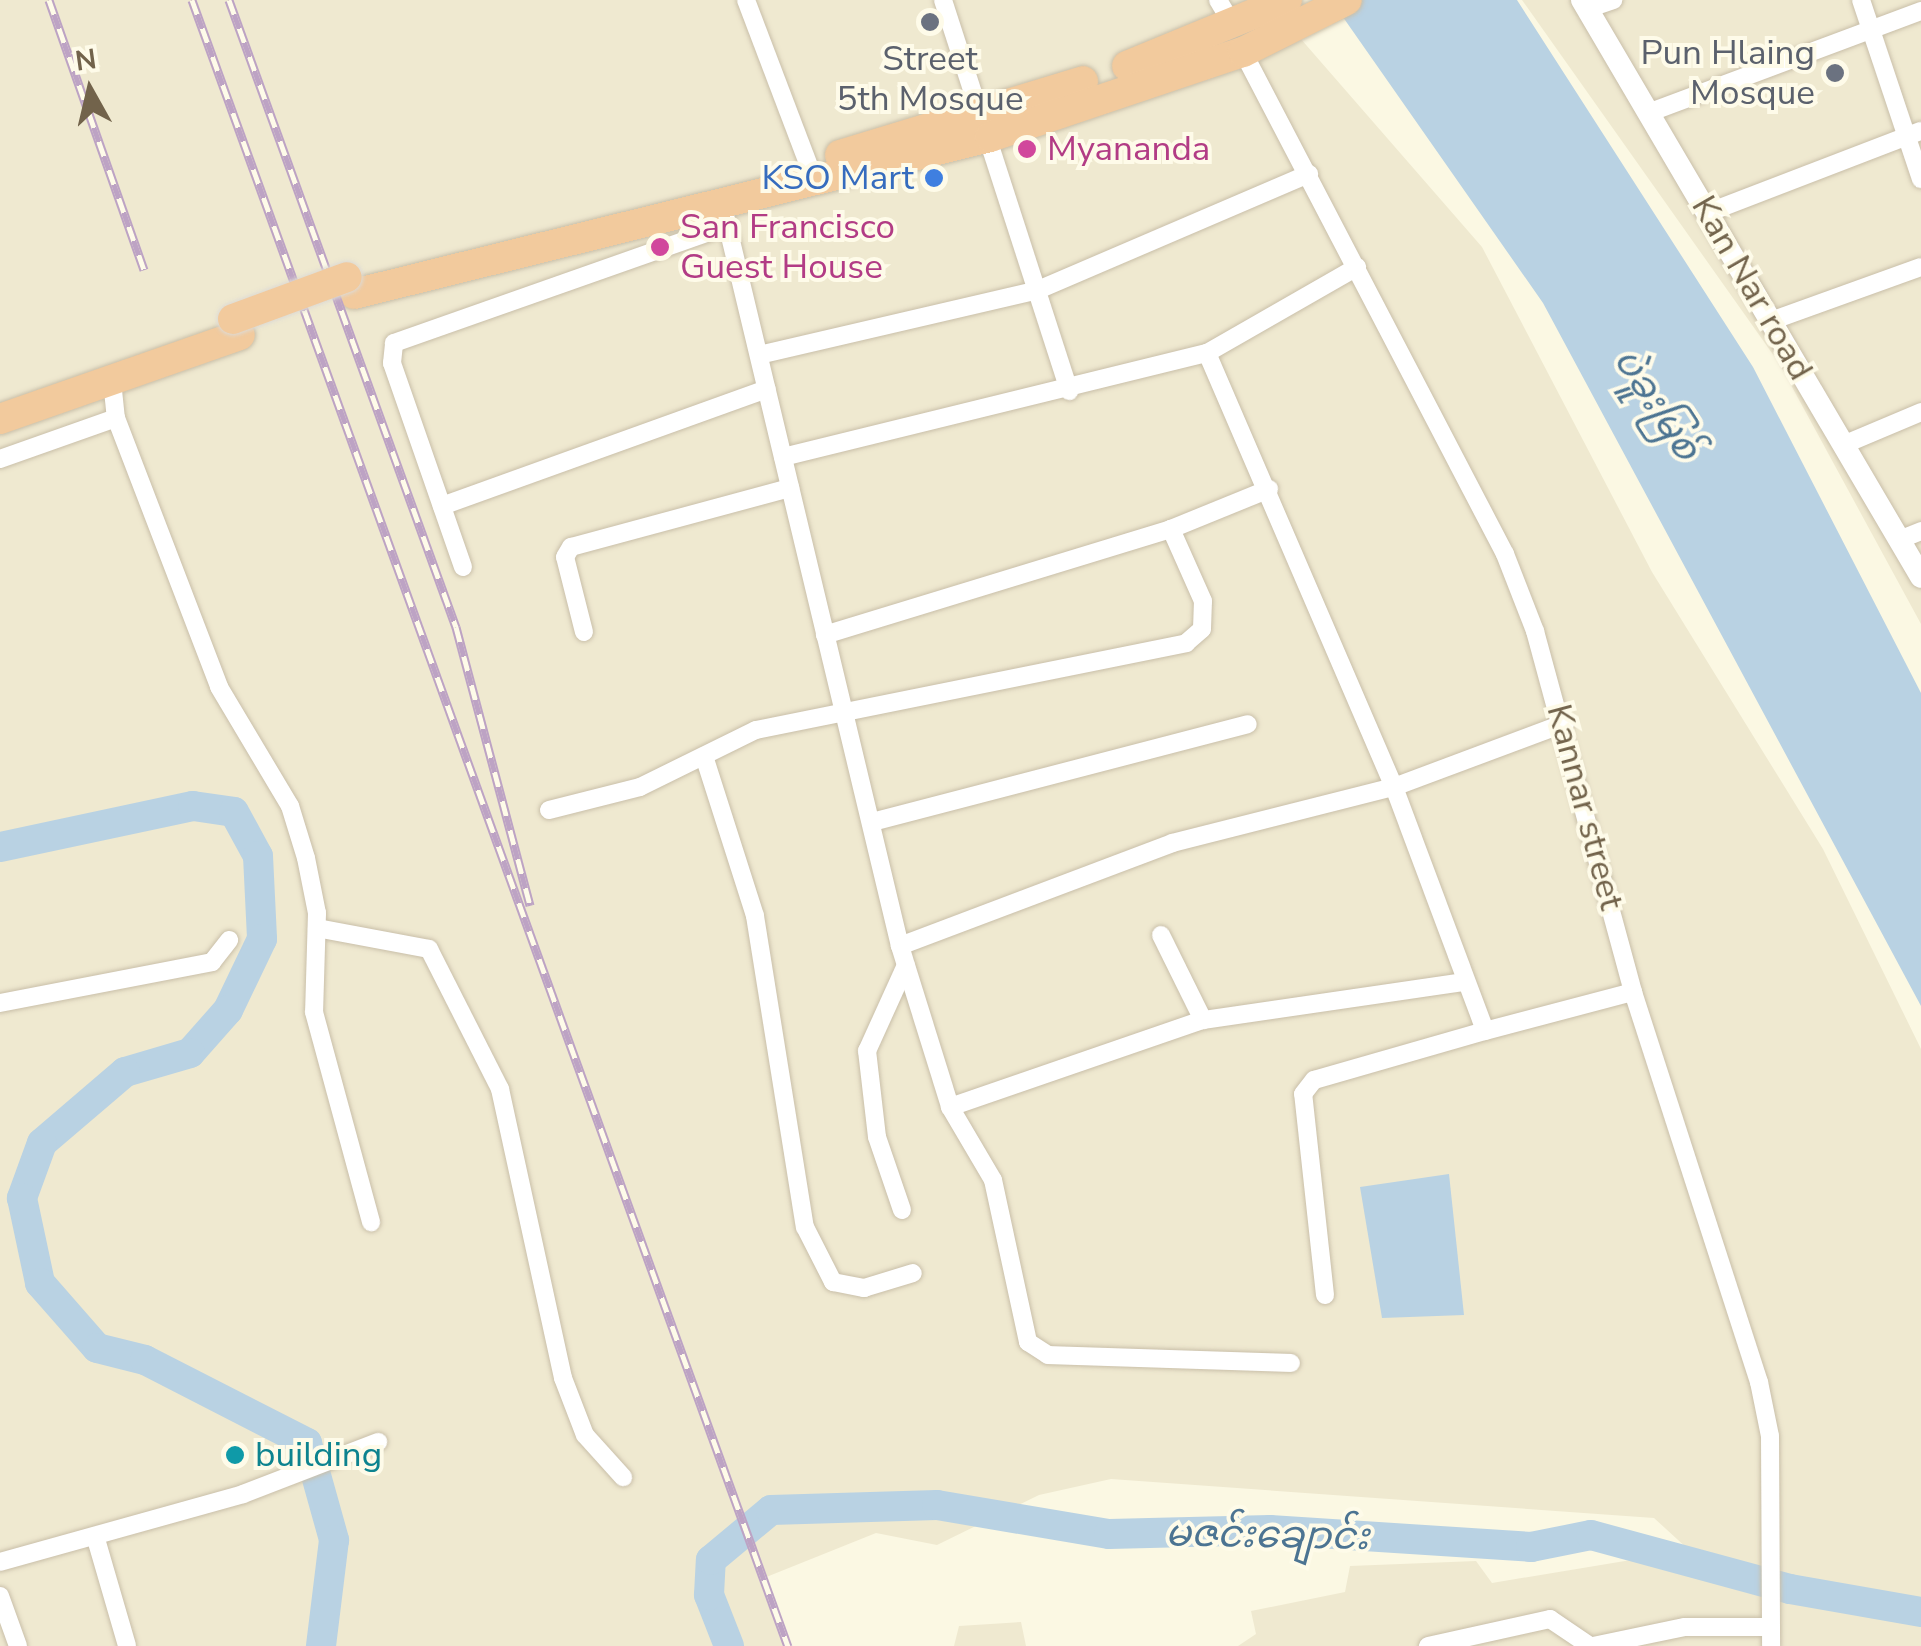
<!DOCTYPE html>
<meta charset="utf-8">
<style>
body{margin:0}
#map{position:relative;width:1921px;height:1646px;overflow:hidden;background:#fbf8e3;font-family:"Nunito Sans","Noto Sans Myanmar",sans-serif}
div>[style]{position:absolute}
.residential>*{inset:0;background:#efe9d0}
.water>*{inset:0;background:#b9d2e3}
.river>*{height:30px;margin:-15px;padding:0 15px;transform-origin:15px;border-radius:15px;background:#b9d2e3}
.roads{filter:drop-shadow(0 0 2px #c9bfa9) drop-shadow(0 0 2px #c9bfa9)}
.street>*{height:18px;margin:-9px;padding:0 9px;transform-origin:9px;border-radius:9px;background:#fff}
.secondary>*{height:22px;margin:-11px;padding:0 11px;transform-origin:11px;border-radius:11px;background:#fff}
.highway>*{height:30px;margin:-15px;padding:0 15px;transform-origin:15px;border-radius:15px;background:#f2ca9d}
.rail>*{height:9px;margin-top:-4.5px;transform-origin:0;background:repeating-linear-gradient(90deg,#fefbe9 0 15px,#bda3c4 0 30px);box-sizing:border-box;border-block:2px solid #bda3c4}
.bridges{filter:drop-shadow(0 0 2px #dddad4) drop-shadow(0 0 2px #dddad4)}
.highway-bridge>*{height:30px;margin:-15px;padding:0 15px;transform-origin:15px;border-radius:15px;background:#f2ca9d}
.dots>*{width:28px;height:28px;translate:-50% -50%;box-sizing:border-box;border:5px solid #fefbe9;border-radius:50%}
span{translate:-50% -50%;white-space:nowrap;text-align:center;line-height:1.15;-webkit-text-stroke:8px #fefbe9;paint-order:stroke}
.worship-label{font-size:35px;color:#5b616d}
.right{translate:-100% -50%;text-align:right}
.hotel-label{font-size:35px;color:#b23c85}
.left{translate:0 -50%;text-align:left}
.shop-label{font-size:35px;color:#366cbe}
.street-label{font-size:35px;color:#72634b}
.culture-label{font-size:35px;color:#0d838f}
.water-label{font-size:38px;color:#4c7492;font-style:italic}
.north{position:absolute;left:40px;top:40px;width:100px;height:100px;-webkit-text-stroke:8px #fefbe9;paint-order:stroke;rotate:352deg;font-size:28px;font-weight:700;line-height:40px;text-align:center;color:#72634b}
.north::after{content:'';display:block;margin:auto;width:35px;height:45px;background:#72634b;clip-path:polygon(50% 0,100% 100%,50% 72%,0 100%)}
</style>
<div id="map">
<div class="residential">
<i style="clip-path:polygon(0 0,1267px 0,1482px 247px,1652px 572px,1823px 849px,1921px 1049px,1921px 1646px,1238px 1646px,1256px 1634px,1251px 1611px,1345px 1592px,1350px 1566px,1476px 1561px,1492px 1583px,1649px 1557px,1713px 1572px,1654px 1518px,1111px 1479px,1039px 1495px,937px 1545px,876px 1533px,759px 1580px,784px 1646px,0 1646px)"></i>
<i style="clip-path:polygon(1522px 0,1921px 0,1921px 624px,1779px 363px)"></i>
<i style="clip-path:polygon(1021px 1622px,1026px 1646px,954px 1646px,959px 1626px)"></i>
</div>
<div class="water">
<i style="clip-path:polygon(1331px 0,1517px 0,1753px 367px,1921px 693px,1921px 1006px,1543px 303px)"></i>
<i style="clip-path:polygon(1449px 1174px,1464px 1315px,1382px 1318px,1360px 1187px)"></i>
</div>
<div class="river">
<i style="left:0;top:847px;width:197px;rotate:-12deg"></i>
<i style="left:193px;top:806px;width:41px;rotate:8.3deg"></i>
<i style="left:234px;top:812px;width:50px;rotate:61.4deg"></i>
<i style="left:258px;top:856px;width:83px;rotate:87.2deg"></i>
<i style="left:262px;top:939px;width:79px;rotate:115.6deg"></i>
<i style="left:228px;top:1010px;width:57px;rotate:131.5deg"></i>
<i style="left:190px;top:1053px;width:68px;rotate:163.7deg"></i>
<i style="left:125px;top:1072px;width:109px;rotate:139.5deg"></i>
<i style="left:42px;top:1143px;width:59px;rotate:110deg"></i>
<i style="left:22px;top:1198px;width:87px;rotate:78deg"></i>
<i style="left:40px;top:1283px;width:86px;rotate:48.8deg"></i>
<i style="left:97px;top:1348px;width:49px;rotate:14deg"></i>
<i style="left:145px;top:1360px;width:182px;rotate:27.1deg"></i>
<i style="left:307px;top:1443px;width:101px;rotate:74.4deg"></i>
<i style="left:334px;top:1540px;width:107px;rotate:97deg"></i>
<i style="left:729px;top:1646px;width:55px;rotate:-111.4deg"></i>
<i style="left:709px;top:1595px;width:35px;rotate:-87deg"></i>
<i style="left:711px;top:1560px;width:78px;rotate:-39.8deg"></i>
<i style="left:771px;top:1510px;width:166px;rotate:-1.7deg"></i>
<i style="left:937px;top:1505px;width:174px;rotate:9.6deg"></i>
<i style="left:1109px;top:1534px;width:161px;rotate:-1.4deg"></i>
<i style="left:1270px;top:1530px;width:262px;rotate:3.7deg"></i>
<i style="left:1531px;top:1547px;width:61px;rotate:-11.3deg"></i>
<i style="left:1591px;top:1535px;width:206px;rotate:15.2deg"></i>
<i style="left:1790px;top:1589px;width:133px;rotate:10deg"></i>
</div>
<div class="roads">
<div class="street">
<i style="left:746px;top:0;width:195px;rotate:69.2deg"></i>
<i style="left:943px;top:0;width:411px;rotate:72.1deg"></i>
<i style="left:1218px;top:0;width:29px;rotate:59deg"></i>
<i style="left:1861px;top:0;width:189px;rotate:71.5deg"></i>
<i style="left:1587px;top:9px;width:28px;rotate:-19deg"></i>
<i style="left:1243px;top:52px;width:566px;rotate:62.44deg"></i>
<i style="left:1505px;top:554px;width:83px;rotate:68.7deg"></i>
<i style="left:1535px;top:631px;width:374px;rotate:74.8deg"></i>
<i style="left:1633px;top:992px;width:410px;rotate:72.1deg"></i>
<i style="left:1759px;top:1382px;width:55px;rotate:78.5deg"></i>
<i style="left:1770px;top:1436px;width:210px;rotate:89.7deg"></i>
<i style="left:1648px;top:113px;width:291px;rotate:-20.5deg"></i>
<i style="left:722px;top:203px;width:764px;rotate:76.53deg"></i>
<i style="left:900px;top:946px;width:169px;rotate:72.7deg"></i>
<i style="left:950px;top:1107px;width:85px;rotate:59.5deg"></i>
<i style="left:993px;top:1180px;width:166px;rotate:77.8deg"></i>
<i style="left:1028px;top:1342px;width:24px;rotate:33deg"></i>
<i style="left:1048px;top:1355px;width:243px;rotate:1.9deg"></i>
<i style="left:1707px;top:213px;width:229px;rotate:-21deg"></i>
<i style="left:1771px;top:321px;width:159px;rotate:-19.8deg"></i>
<i style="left:1207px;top:353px;width:473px;rotate:66.7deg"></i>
<i style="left:1394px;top:787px;width:260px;rotate:69.5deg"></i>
<i style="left:1485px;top:1031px;width:153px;rotate:-14.8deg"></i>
<i style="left:759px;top:355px;width:286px;rotate:-13.1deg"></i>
<i style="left:1038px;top:290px;width:295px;rotate:-23.2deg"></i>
<i style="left:112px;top:381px;width:37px;rotate:84deg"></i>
<i style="left:116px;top:418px;width:288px;rotate:69deg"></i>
<i style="left:219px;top:687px;width:139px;rotate:59.2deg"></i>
<i style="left:290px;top:806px;width:54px;rotate:72.9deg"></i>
<i style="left:306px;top:858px;width:56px;rotate:78.7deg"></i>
<i style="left:317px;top:913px;width:99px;rotate:91.7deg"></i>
<i style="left:314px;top:1012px;width:218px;rotate:74.8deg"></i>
<i style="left:1843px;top:445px;width:85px;rotate:-22.9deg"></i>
<i style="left:783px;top:457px;width:437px;rotate:-13.8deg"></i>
<i style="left:1207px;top:353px;width:173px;rotate:-29.8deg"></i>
<i style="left:0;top:459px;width:123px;rotate:-19.5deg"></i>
<i style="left:442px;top:506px;width:345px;rotate:-19.8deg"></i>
<i style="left:1171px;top:529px;width:106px;rotate:-22.2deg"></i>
<i style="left:1899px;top:540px;width:24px;rotate:-22deg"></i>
<i style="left:463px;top:567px;width:216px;rotate:-109.2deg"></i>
<i style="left:392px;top:363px;width:20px;rotate:-84deg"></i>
<i style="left:394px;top:343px;width:353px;rotate:-19.4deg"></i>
<i style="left:584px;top:632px;width:77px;rotate:-104.2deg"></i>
<i style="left:565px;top:557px;width:12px;rotate:-59deg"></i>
<i style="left:571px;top:547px;width:227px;rotate:-15.1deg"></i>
<i style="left:704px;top:756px;width:168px;rotate:72.3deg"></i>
<i style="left:755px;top:916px;width:315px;rotate:80.9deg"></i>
<i style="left:805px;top:1227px;width:62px;rotate:63deg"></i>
<i style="left:833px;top:1282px;width:32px;rotate:11deg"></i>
<i style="left:864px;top:1288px;width:51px;rotate:-17deg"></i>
<i style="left:549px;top:810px;width:94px;rotate:-14.2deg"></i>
<i style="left:640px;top:787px;width:129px;rotate:-26.2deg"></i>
<i style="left:756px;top:730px;width:439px;rotate:-11.4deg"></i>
<i style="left:1186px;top:643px;width:21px;rotate:-41deg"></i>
<i style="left:1202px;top:629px;width:28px;rotate:-88deg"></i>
<i style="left:1203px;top:601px;width:79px;rotate:-114deg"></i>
<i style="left:1171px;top:529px;width:362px;rotate:163deg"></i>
<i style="left:876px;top:821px;width:384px;rotate:-14.6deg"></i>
<i style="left:317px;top:928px;width:114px;rotate:10.6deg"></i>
<i style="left:429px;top:949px;width:157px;rotate:63.1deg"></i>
<i style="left:500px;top:1089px;width:296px;rotate:77.7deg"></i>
<i style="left:563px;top:1378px;width:61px;rotate:68.9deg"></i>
<i style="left:585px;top:1435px;width:57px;rotate:47.9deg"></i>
<i style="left:1161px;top:935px;width:95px;rotate:63.7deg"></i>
<i style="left:900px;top:946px;width:291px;rotate:-20.7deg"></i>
<i style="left:1172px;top:843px;width:229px;rotate:-14.2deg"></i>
<i style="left:1394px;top:787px;width:183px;rotate:-20.5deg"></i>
<i style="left:0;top:1003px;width:216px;rotate:-10.9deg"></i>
<i style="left:212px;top:962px;width:28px;rotate:-52deg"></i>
<i style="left:950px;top:1107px;width:268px;rotate:-19deg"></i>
<i style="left:1203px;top:1020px;width:264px;rotate:-8.3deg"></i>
<i style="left:902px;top:1210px;width:77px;rotate:-108.9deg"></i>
<i style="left:877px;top:1137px;width:87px;rotate:-96.6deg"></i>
<i style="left:867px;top:1051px;width:94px;rotate:-65.6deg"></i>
<i style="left:1325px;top:1295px;width:202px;rotate:-96.2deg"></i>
<i style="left:1303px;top:1094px;width:18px;rotate:-52deg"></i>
<i style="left:1314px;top:1080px;width:178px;rotate:-16deg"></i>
<i style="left:96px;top:1539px;width:111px;rotate:73.8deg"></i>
<i style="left:0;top:1562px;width:252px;rotate:-15.6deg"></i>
<i style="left:243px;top:1494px;width:145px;rotate:-21.1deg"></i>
<i style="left:0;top:1596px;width:53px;rotate:70.2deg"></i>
<i style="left:1428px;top:1646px;width:125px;rotate:-12.5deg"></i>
<i style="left:1550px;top:1619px;width:48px;rotate:34deg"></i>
<i style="left:1593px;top:1646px;width:94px;rotate:-11.7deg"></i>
<i style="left:1685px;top:1627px;width:86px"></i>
</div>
<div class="secondary">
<i style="left:1582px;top:0;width:669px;rotate:59.56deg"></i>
</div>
<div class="highway">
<i style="left:1127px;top:66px;width:173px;rotate:-22.4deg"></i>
<i style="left:840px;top:155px;width:254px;rotate:-16.9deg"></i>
<i style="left:354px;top:294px;width:655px;rotate:-13.87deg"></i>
<i style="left:990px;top:137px;width:267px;rotate:-18.6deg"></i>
<i style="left:1243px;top:52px;width:116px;rotate:-26.6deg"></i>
<i style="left:0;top:419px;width:254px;rotate:-19.3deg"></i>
</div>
</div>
<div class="rail">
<i style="left:49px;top:0;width:286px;rotate:70.6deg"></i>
<i style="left:192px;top:0;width:1751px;rotate:70.1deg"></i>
<i style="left:229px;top:0;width:667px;rotate:70.1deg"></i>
<i style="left:456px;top:627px;width:288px;rotate:75.1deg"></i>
</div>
<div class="bridges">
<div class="highway-bridge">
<i style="left:233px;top:319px;width:121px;rotate:-20.2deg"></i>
</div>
</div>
<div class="dots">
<i style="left:930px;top:22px;background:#6b7280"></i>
<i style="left:1835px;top:73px;background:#6b7280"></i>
<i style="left:1027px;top:149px;background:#d1479c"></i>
<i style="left:934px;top:178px;background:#3f7fe0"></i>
<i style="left:660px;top:247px;background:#d1479c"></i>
<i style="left:235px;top:1455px;background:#0f9aa8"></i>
</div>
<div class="worship-label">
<span class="right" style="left:1815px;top:73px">Pun Hlaing<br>Mosque</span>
<span style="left:930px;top:79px">Street<br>5th Mosque</span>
</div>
<div class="hotel-label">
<span class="left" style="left:1047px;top:149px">Myananda</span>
<span class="left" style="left:680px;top:247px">San Francisco<br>Guest House</span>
</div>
<div class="shop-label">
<span class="right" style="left:914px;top:178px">KSO Mart</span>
</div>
<div class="street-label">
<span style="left:1752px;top:288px;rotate:60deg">Kan Nar road</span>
<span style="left:1585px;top:807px;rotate:75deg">Kannar street</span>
</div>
<div class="culture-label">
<span class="left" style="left:255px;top:1455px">building</span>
</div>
<div class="water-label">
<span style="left:1657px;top:404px;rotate:57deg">ပဲခူးမြစ်</span>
<span style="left:1267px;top:1535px;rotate:1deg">မဇင်းချောင်း</span>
</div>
<div class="north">N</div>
</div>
